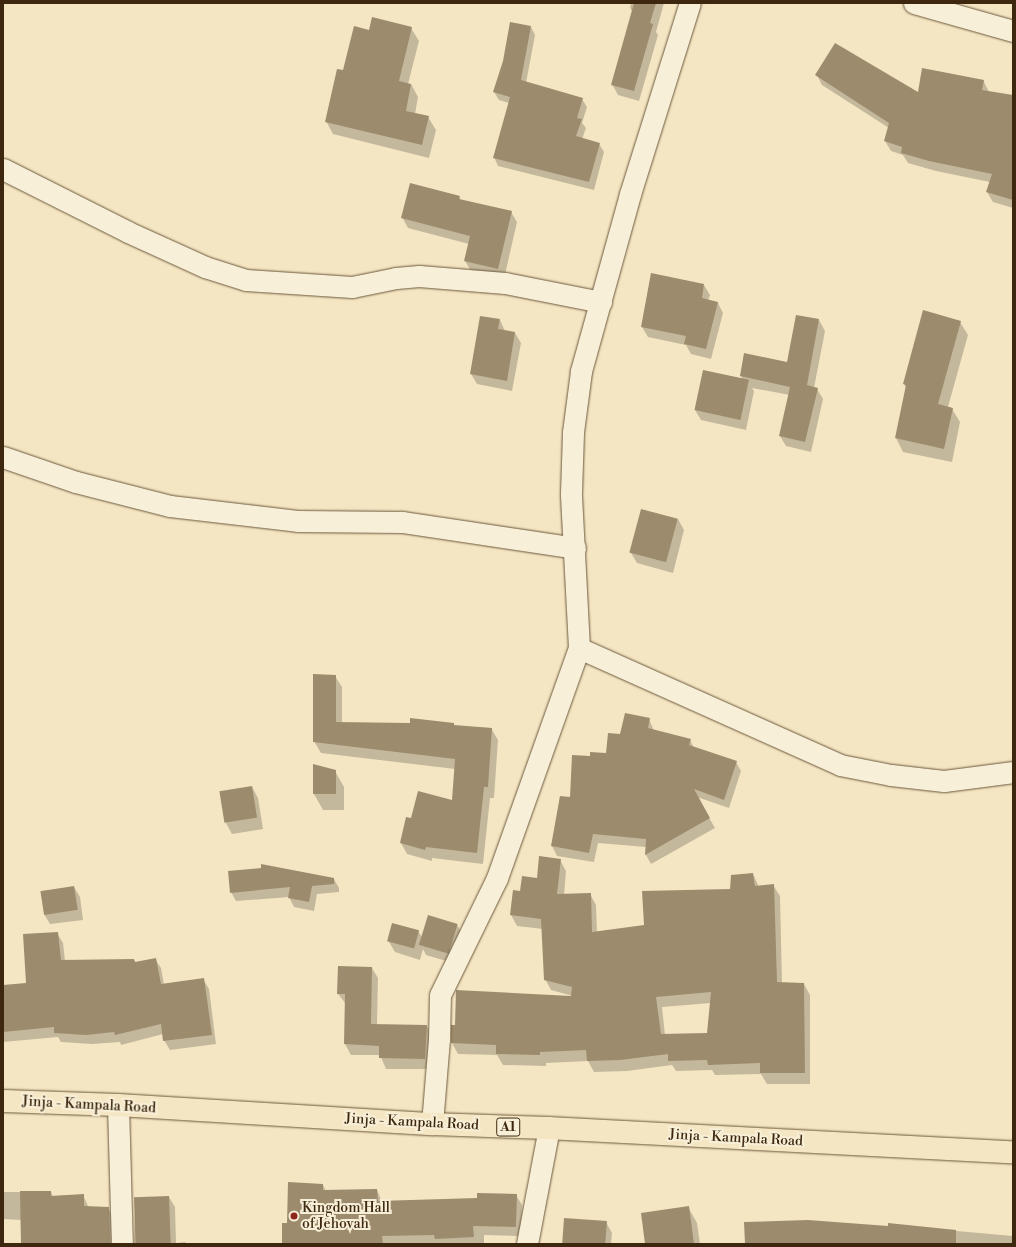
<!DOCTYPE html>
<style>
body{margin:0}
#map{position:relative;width:1016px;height:1247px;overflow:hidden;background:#f5e6c3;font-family:"Libre Bodoni",serif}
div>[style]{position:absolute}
.shadow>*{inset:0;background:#0003}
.building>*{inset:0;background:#9d8b6d;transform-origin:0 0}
.roads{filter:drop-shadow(0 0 1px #6b583c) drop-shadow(0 0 1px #6b583c)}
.minor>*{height:21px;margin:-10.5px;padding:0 10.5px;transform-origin:10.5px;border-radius:10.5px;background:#f8efd8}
.trunk>*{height:22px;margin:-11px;padding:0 11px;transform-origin:11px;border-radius:11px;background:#f5e6c3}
.dots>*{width:11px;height:11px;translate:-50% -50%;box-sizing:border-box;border:2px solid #f8efd8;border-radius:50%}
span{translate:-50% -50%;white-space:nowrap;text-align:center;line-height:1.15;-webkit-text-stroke:4px #f8efd8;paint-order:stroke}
.shield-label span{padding:1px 3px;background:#f8efd8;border:1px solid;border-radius:3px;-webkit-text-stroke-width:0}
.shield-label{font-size:13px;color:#3d280f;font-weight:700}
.street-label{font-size:14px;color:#3d280f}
.poi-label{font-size:14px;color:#3d280f}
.left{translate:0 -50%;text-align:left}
.frame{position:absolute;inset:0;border:4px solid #3d280f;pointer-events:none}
</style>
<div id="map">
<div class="shadow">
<i style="clip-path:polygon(631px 3px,664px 3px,656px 32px,658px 35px,639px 101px,618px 95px,612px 84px,633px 13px,630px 8px)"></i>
<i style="clip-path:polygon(531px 27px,535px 35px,526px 83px,582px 99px,587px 107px,582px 123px,586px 128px,582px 139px,599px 144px,604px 152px,594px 190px,498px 166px,494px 157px,509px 103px,499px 100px,494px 92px)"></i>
<i style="clip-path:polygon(411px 28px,419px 41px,408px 84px,411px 84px,418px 97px,415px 114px,428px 117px,436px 130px,429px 158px,333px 134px,326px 121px,344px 72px,370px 31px)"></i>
<i style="clip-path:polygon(817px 75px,919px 94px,983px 80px,989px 92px,1013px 96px,1013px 208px,993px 202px,987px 192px,990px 182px,936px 171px,908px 163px,903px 155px,891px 151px,885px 141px,889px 128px,822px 85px)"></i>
<i style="clip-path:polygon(459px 197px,461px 200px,511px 212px,517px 222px,504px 279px,471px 271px,465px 261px,469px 244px,408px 228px,402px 217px)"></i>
<i style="clip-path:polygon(704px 285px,710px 295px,708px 301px,718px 303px,723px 313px,711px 359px,691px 354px,686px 345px,648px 337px,642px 327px)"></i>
<i style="clip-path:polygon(500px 320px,505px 331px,515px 333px,521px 343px,512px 391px,477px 384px,471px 374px)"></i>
<i style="clip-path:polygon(819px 320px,825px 331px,814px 388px,817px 389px,823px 399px,811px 452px,786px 446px,780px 436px,790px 395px,752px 388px,754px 391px,746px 430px,701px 420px,695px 410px,743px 380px,741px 376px,788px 363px)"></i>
<i style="clip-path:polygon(960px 322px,968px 335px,948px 407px,952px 409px,960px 422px,952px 462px,903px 452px,896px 438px,906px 388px,904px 384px)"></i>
<i style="clip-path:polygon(678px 519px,684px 530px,673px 573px,637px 563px,631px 553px)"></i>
<i style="clip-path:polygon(335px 676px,342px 687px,342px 723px,491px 728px,498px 740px,494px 798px,490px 798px,483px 864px,432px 858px,432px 861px,407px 854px,401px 843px,411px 819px,453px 801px,455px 769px,321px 753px,314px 741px)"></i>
<i style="clip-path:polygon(649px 719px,654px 731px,690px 740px,694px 748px,736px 762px,741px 771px,729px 808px,697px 797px,715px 828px,651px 864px,646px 855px,646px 847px,598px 843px,594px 862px,557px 856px,552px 846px,560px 797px,571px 799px,591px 757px,606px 754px,621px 735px)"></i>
<i style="clip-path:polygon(314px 766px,335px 771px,344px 787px,344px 810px,323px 810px,314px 794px)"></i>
<i style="clip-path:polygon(252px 787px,258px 798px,263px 829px,232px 834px,226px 823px)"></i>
<i style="clip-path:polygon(evenodd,560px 860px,566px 871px,564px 895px,590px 894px,596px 905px,597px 932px,645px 926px,731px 890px,753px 874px,759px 887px,773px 885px,780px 896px,782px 983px,804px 984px,810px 995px,810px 1084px,767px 1084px,761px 1074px,715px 1075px,712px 1070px,676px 1071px,672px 1065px,627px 1071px,594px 1072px,588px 1061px,546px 1063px,546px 1066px,503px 1065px,497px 1055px,458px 1054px,452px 1043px,573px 996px,551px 990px,545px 979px,543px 929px,517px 926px,511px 915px,513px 892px,521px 892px,560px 860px,711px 1003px,708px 1034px,665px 1035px,662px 1007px,711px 1003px)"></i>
<i style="clip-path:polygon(334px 879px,339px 888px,339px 892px,317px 894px,314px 911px,294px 907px,289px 897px,236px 901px,231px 892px)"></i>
<i style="clip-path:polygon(74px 887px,80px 897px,83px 920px,50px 924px,44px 914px,41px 891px)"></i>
<i style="clip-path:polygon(457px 925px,463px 935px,453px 963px,426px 955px,423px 949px,420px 960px,395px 952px,389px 942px,418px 931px,422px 937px)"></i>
<i style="clip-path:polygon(57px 933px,63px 943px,65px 961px,134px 960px,136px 963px,155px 959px,161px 968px,164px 985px,203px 979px,209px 989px,216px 1044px,170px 1050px,164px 1040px,163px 1034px,121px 1045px,120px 1042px,92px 1044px,61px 1042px,58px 1037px,3px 1042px,3px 986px,27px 984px)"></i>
<i style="clip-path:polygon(372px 968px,378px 978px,377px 1025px,427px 1026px,433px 1036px,431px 1069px,386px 1069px,380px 1055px,351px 1055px,345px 1044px,346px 1004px,338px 994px)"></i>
<i style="clip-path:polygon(323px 1185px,326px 1191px,377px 1190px,382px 1202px,478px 1199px,516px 1195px,522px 1205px,521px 1236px,484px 1235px,484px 1244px,283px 1244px,288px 1224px)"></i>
<i style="clip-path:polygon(3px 1192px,51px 1192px,53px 1196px,83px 1195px,89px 1208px,108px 1208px,114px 1218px,115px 1244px,22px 1244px,21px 1220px,3px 1219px)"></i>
<i style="clip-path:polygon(169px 1197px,175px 1207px,176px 1243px,185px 1242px,187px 1244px,134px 1244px,135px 1198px)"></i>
<i style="clip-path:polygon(688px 1207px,697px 1223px,700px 1244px,646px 1244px)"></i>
<i style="clip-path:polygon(606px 1222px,612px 1233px,611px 1244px,563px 1244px)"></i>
<i style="clip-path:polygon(889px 1225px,1013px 1236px,1013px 1244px,746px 1244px,888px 1227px)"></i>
</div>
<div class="building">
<i style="clip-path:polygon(634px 3px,656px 3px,650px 23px,653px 24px,634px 91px,611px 85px)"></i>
<i style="clip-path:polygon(372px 17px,412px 27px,399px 81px,411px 84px,406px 111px,429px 116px,422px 145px,325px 122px,337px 69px,343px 70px,354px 26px,369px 30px)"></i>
<i style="clip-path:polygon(510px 22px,531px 26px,521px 80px,583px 98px,577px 118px,582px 119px,576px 136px,600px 143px,589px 182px,493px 158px,510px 97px,493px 92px,503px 61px)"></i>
<i style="clip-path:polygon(835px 43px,918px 92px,922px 68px,984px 80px,982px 90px,1013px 95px,1013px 200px,986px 192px,992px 174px,929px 161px,901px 153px,902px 147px,884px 141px,889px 123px,815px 75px)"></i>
<i style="clip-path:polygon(410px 183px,460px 196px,459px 199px,512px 211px,498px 269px,464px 261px,470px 236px,401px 218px)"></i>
<i style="clip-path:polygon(651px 273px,704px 284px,702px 298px,718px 302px,706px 349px,684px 344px,686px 336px,641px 327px)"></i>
<i style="clip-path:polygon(923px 310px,961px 321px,938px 404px,953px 408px,944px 449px,895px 438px,906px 385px,903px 384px)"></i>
<i style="clip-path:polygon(796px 315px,819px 319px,807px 385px,818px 388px,805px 442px,779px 436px,790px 387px,740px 376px,744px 353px,787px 362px)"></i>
<i style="clip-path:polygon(480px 316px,500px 319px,498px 329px,515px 332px,507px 381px,470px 374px)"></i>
<i style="left:703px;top:370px;width:47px;height:41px;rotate:12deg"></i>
<i style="left:641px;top:509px;width:38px;height:45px;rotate:15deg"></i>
<i style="clip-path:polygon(313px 674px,336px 675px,336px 722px,410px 723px,410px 718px,454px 723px,454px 725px,492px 728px,488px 787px,484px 787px,477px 853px,426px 847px,425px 850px,400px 843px,406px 817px,411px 818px,418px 791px,452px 800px,455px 759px,313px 742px)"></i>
<i style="clip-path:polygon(625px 713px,650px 718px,648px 728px,691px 739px,689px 745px,737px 761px,724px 800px,694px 789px,710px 818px,645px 855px,646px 839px,593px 834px,589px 853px,551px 846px,560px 796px,570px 797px,572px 755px,590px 756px,590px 752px,606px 753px,608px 733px,620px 734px)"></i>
<i style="clip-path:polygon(313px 764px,336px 770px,336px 794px,313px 794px)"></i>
<i style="left:252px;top:786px;width:32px;height:33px;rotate:81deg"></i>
<i style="clip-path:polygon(evenodd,539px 856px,561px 859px,557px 894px,591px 893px,592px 932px,644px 925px,642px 891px,730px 889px,731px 875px,753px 873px,755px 886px,774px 884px,777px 982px,804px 983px,805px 1073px,760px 1073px,760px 1063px,708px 1065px,707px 1060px,668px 1061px,668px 1054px,620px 1060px,587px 1061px,586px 1050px,540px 1052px,540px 1055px,496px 1054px,496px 1045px,451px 1043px,451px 1025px,455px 1025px,456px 990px,571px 996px,572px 987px,544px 980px,541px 919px,510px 915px,513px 890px,520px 891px,522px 876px,537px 878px,539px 856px,711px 992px,707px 1033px,661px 1034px,656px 997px,711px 992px)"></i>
<i style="clip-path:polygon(261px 864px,334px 878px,334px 884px,312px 886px,309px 902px,288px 898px,290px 887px,230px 893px,228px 871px,261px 868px)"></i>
<i style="left:74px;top:886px;width:24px;height:34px;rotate:81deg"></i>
<i style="left:428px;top:915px;width:31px;height:31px;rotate:17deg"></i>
<i style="left:392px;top:923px;width:28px;height:19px;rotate:15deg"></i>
<i style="clip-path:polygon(58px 932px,61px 960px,134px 959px,135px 962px,156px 958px,161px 984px,204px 978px,212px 1035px,163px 1041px,161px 1024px,115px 1035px,114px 1032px,86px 1035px,54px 1033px,54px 1027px,3px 1032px,3px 985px,26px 983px,23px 934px)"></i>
<i style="clip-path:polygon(338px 966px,372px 967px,371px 1024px,427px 1025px,425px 1059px,379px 1058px,379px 1046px,344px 1044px,345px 994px,337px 994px)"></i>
<i style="clip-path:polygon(288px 1182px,323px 1184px,323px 1190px,377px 1189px,378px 1201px,477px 1198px,477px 1193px,517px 1194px,516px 1227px,473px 1226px,474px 1237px,435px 1239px,434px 1235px,382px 1236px,383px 1244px,282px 1244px,282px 1223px,287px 1223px)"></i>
<i style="clip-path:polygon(20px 1191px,51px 1191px,51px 1196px,84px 1194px,84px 1206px,109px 1207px,110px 1244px,21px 1244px)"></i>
<i style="left:169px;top:1196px;width:48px;height:35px;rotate:88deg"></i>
<i style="clip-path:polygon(689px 1206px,694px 1244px,645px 1244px,641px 1213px)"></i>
<i style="left:564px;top:1218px;width:43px;height:26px;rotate:4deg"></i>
<i style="clip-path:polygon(808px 1220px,888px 1226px,888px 1223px,956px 1230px,956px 1244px,745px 1244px,744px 1222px)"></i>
</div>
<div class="roads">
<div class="minor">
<i style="left:914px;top:3px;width:103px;rotate:15.8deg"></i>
<i style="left:3px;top:169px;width:140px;rotate:26.7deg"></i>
<i style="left:128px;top:232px;width:85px;rotate:24.4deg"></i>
<i style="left:205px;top:267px;width:43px;rotate:17.6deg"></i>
<i style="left:246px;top:280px;width:106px;rotate:3.8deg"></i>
<i style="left:352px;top:287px;width:45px;rotate:-11.6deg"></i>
<i style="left:396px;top:278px;width:23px;rotate:-5deg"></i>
<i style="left:419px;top:276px;width:86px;rotate:4.7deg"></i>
<i style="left:505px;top:283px;width:98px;rotate:11.2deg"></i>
<i style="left:3px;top:457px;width:77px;rotate:18.9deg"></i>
<i style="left:76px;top:482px;width:97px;rotate:14.3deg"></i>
<i style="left:170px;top:506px;width:128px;rotate:6.7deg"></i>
<i style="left:297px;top:521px;width:105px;rotate:0.5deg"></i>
<i style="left:402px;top:522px;width:175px;rotate:8.5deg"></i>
<i style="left:579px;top:648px;width:286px;rotate:24.1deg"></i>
<i style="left:840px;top:765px;width:52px;rotate:11.1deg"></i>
<i style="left:891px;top:775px;width:53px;rotate:6.5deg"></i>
<i style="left:944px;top:781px;width:70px;rotate:-7.4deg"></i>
<i style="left:118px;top:1105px;width:139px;rotate:88.4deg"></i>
<i style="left:432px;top:1124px;width:85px;rotate:-85.3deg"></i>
<i style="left:439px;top:1039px;width:44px;rotate:-88.7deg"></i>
<i style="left:440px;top:995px;width:130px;rotate:-64deg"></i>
<i style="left:497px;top:878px;width:244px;rotate:-70.4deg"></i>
<i style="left:579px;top:648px;width:155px;rotate:-93deg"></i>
<i style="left:571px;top:493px;width:61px;rotate:-88.1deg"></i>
<i style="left:573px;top:432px;width:62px;rotate:-82.5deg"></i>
<i style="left:581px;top:371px;width:184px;rotate:-74.5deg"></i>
<i style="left:630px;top:194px;width:200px;rotate:-72.6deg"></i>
<i style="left:527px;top:1244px;width:118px;rotate:-79.3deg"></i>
</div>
<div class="trunk">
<i style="left:3px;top:1101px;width:115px;rotate:2deg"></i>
<i style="left:118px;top:1105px;width:315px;rotate:3.5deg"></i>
<i style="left:432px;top:1124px;width:117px;rotate:2deg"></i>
<i style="left:549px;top:1128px;width:465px;rotate:3deg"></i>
</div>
</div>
<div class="dots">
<i style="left:294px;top:1216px;background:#8f2418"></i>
</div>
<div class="shield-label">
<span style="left:508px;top:1127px">A1</span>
</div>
<div class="street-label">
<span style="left:89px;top:1105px;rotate:3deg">Jinja - Kampala Road</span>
<span style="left:412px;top:1122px;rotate:3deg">Jinja - Kampala Road</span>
<span style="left:736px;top:1138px;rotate:3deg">Jinja - Kampala Road</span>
</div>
<div class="poi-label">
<span class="left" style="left:302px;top:1216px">Kingdom Hall<br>of Jehovah</span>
</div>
<div class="frame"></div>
</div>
